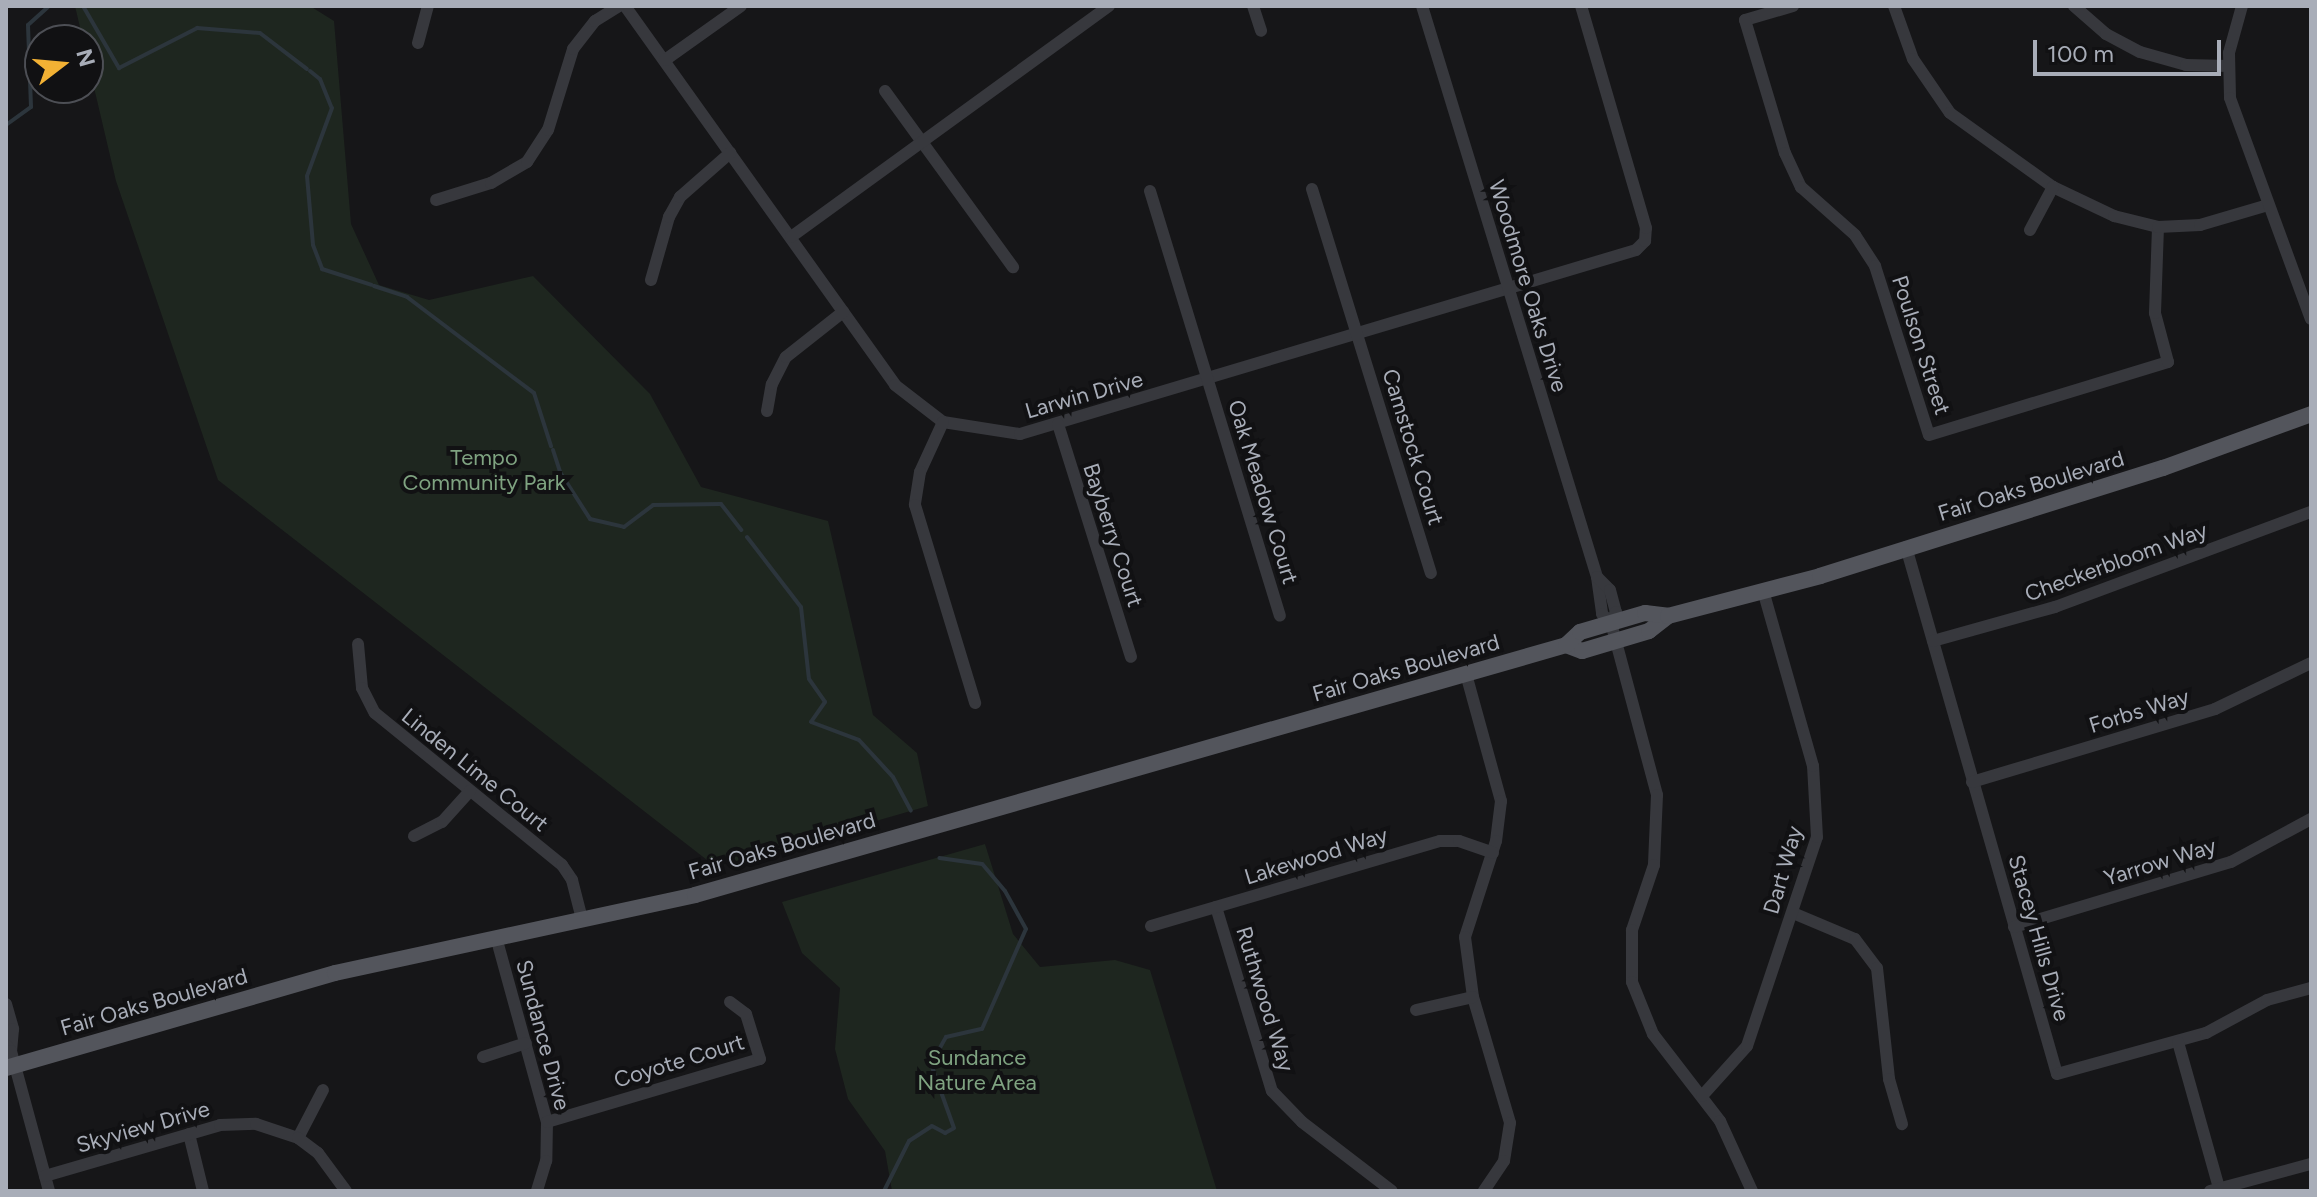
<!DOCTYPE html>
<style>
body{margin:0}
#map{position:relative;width:2317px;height:1197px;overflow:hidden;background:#161618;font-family:Figtree,sans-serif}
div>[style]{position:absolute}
.green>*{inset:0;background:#1e261f}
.stream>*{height:4px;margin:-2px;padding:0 2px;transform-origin:2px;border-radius:2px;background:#2c353c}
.minor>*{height:12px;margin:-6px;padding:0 6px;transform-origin:6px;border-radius:6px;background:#37383d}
.major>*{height:16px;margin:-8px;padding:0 8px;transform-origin:8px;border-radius:8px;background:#53555c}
span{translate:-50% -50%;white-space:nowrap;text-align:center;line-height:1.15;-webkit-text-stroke:8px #111113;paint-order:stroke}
.street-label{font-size:22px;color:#a8adb8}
.park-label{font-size:22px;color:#7fa381}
.frame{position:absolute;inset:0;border:8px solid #a8adb8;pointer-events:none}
.north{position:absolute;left:24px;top:24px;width:80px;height:80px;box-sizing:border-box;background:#111113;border:2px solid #4d4f55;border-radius:50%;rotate:74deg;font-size:22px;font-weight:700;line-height:32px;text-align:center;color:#a8adb8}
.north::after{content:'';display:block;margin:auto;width:28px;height:36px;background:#f2b134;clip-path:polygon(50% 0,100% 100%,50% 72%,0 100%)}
.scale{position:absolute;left:2033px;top:40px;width:188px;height:36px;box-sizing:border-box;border:4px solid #a8adb8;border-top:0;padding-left:10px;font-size:24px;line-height:28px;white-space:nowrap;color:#a8adb8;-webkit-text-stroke:6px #111113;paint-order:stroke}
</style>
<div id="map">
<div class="green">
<i style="clip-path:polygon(75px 6px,310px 6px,334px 21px,351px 224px,379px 285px,429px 300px,533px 276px,650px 394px,701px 487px,828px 521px,873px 715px,917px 753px,928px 806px,716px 867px,218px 480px,116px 181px,88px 62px,88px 40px,83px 40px)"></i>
<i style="clip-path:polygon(985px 844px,1013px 934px,1040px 967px,1115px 960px,1150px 970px,1217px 1191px,892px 1191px,885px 1151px,848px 1099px,835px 1049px,840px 988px,802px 953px,782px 902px)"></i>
</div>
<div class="stream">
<i style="left:83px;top:6px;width:72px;rotate:59.9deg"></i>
<i style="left:119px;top:68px;width:88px;rotate:-27.1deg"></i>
<i style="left:197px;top:28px;width:63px;rotate:4.5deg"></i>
<i style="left:260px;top:33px;width:59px;rotate:37.5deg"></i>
<i style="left:310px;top:71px;width:13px;rotate:39deg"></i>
<i style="left:320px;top:79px;width:31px;rotate:68deg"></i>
<i style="left:332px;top:108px;width:72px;rotate:110.2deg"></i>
<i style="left:307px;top:176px;width:69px;rotate:85deg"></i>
<i style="left:313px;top:245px;width:26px;rotate:69deg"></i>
<i style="left:322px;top:269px;width:52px;rotate:17.7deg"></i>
<i style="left:6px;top:125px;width:31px;rotate:-36deg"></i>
<i style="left:31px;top:107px;width:82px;rotate:-92.1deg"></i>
<i style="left:28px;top:25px;width:28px;rotate:-42deg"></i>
<i style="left:374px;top:286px;width:35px;rotate:18deg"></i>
<i style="left:407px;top:297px;width:159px;rotate:37.1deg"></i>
<i style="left:534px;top:393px;width:56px;rotate:72.2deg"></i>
<i style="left:553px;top:450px;width:23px;rotate:72deg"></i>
<i style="left:560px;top:472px;width:56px;rotate:57.4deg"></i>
<i style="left:590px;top:519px;width:35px;rotate:13deg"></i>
<i style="left:624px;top:527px;width:36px;rotate:-37deg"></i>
<i style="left:653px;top:505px;width:68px;rotate:-0.8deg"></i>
<i style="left:721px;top:504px;width:33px;rotate:52deg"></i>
<i style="left:747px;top:537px;width:88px;rotate:52.4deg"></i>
<i style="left:801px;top:607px;width:72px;rotate:83.7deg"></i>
<i style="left:809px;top:679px;width:28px;rotate:55deg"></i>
<i style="left:825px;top:702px;width:24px;rotate:125deg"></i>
<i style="left:811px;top:722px;width:51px;rotate:20.6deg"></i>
<i style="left:859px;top:740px;width:50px;rotate:47.4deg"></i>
<i style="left:893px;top:777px;width:38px;rotate:62deg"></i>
<i style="left:884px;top:1191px;width:56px;rotate:-63.4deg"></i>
<i style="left:909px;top:1141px;width:27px;rotate:-33deg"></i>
<i style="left:932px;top:1126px;width:15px;rotate:28deg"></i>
<i style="left:945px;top:1133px;width:10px;rotate:-29deg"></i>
<i style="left:954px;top:1128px;width:68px;rotate:-109.8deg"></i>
<i style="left:931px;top:1064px;width:31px;rotate:-61deg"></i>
<i style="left:946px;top:1037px;width:37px;rotate:-13deg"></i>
<i style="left:982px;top:1029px;width:109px;rotate:-66.3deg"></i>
<i style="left:1026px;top:929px;width:43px;rotate:-118.9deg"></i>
<i style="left:1005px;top:891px;width:35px;rotate:-130deg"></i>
<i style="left:982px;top:864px;width:43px;rotate:-172.1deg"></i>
</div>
<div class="minor">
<i style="left:625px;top:6px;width:465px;rotate:54.5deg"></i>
<i style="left:895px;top:385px;width:61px;rotate:37.6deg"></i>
<i style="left:943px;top:422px;width:78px;rotate:8.9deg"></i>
<i style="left:1020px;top:434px;width:643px;rotate:-16.63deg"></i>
<i style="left:1636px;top:250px;width:13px;rotate:-45deg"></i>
<i style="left:1645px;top:241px;width:13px;rotate:-86deg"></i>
<i style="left:1646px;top:228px;width:231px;rotate:-106.3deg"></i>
<i style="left:1253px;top:6px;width:26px;rotate:72deg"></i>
<i style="left:1422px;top:6px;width:597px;rotate:72.96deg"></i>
<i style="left:1597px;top:577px;width:37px;rotate:82deg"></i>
<i style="left:1602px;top:614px;width:13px;rotate:45deg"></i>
<i style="left:1793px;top:6px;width:50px;rotate:163.7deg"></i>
<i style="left:1745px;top:20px;width:139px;rotate:73.3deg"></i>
<i style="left:1785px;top:153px;width:38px;rotate:65deg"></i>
<i style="left:1801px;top:187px;width:72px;rotate:41.6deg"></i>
<i style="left:1855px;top:235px;width:37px;rotate:57deg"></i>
<i style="left:1875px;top:266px;width:177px;rotate:72.3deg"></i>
<i style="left:1929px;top:435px;width:250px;rotate:-17deg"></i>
<i style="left:2168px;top:362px;width:51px;rotate:-104.9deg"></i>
<i style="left:2155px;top:313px;width:86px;rotate:-88deg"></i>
<i style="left:1894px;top:6px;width:56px;rotate:70.3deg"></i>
<i style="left:1913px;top:59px;width:65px;rotate:55.6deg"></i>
<i style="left:1950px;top:113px;width:127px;rotate:35.7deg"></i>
<i style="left:2053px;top:187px;width:68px;rotate:25.4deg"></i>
<i style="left:2114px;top:216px;width:45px;rotate:14deg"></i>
<i style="left:2158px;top:227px;width:42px;rotate:-2.7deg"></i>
<i style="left:2200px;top:225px;width:71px;rotate:-16.4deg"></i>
<i style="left:2074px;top:6px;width:43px;rotate:41.2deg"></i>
<i style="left:2106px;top:34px;width:38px;rotate:28deg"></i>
<i style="left:2140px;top:52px;width:48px;rotate:15.8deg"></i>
<i style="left:2186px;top:65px;width:43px;rotate:1.3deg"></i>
<i style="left:2242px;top:6px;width:49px;rotate:105.5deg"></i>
<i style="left:2229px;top:53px;width:45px;rotate:88.7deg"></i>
<i style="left:2230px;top:98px;width:235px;rotate:69.9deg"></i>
<i style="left:418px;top:43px;width:38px;rotate:-75deg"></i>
<i style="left:665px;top:60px;width:93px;rotate:-35.4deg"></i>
<i style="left:885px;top:91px;width:218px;rotate:54deg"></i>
<i style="left:1312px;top:189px;width:402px;rotate:72.8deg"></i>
<i style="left:1150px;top:191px;width:444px;rotate:73deg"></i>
<i style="left:436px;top:200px;width:58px;rotate:-17.2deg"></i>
<i style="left:491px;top:183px;width:42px;rotate:-30.3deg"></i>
<i style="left:527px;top:162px;width:38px;rotate:-57deg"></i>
<i style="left:548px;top:130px;width:85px;rotate:-72.8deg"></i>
<i style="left:573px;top:49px;width:36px;rotate:-52deg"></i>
<i style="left:595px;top:21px;width:28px;rotate:-32deg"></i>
<i style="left:2030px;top:230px;width:49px;rotate:-61.9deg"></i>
<i style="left:791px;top:237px;width:393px;rotate:-36deg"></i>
<i style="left:651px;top:280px;width:66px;rotate:-74.1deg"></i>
<i style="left:669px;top:217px;width:23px;rotate:-61deg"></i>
<i style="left:680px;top:197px;width:67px;rotate:-41.3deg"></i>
<i style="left:767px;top:411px;width:27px;rotate:-80deg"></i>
<i style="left:772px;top:384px;width:30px;rotate:-63deg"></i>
<i style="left:786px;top:357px;width:73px;rotate:-38.3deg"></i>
<i style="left:943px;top:422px;width:55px;rotate:114.7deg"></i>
<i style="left:920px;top:472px;width:33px;rotate:99deg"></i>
<i style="left:915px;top:505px;width:207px;rotate:73.1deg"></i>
<i style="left:1058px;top:424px;width:244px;rotate:72.6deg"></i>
<i style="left:1906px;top:547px;width:548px;rotate:74.01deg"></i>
<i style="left:2057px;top:1074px;width:155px;rotate:-15.4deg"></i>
<i style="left:2206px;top:1033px;width:69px;rotate:-28.4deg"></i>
<i style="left:2267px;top:1000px;width:46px;rotate:-15.3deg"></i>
<i style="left:1597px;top:577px;width:18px;rotate:45deg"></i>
<i style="left:1610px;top:590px;width:23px;rotate:75deg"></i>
<i style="left:1616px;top:612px;width:12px;rotate:114deg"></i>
<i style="left:1611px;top:623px;width:178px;rotate:75deg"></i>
<i style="left:1657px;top:795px;width:70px;rotate:92.5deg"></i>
<i style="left:1654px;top:865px;width:69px;rotate:108.7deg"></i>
<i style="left:1632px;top:930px;width:52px;rotate:90deg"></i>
<i style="left:1632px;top:982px;width:56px;rotate:68deg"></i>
<i style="left:1653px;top:1034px;width:110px;rotate:52.4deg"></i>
<i style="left:1720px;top:1121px;width:77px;rotate:65.4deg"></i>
<i style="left:1933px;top:641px;width:127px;rotate:-15.6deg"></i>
<i style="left:2055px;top:607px;width:273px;rotate:-20.4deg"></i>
<i style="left:358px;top:644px;width:44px;rotate:84.8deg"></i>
<i style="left:362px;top:688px;width:28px;rotate:63deg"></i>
<i style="left:375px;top:713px;width:241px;rotate:39.1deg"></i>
<i style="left:562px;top:865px;width:18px;rotate:56deg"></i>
<i style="left:572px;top:880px;width:40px;rotate:75.6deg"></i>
<i style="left:1466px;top:674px;width:132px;rotate:74.6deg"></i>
<i style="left:1501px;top:801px;width:40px;rotate:97.1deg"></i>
<i style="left:1496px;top:841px;width:101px;rotate:107.9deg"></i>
<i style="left:1465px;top:937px;width:61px;rotate:82.4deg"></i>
<i style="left:1473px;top:997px;width:131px;rotate:73.6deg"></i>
<i style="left:1510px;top:1123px;width:38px;rotate:99deg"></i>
<i style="left:1504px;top:1161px;width:36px;rotate:124deg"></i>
<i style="left:1972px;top:782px;width:254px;rotate:-16.7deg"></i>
<i style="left:2215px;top:709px;width:106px;rotate:-25.6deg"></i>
<i style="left:414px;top:836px;width:31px;rotate:-27deg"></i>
<i style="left:442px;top:822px;width:42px;rotate:-47.9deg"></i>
<i style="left:1216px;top:907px;width:192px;rotate:73.1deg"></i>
<i style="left:1272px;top:1091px;width:43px;rotate:45.9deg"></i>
<i style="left:1302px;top:1122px;width:113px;rotate:37.5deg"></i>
<i style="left:1793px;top:913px;width:67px;rotate:22.8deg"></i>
<i style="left:1855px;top:939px;width:36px;rotate:53deg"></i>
<i style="left:1877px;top:968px;width:112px;rotate:83.8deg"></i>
<i style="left:1889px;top:1079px;width:47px;rotate:73.9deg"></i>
<i style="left:1151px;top:926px;width:301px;rotate:-16.4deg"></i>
<i style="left:1440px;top:841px;width:19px"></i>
<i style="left:1459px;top:841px;width:36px;rotate:19deg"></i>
<i style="left:2014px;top:927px;width:227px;rotate:-16.7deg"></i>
<i style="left:2231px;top:862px;width:91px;rotate:-28.3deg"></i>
<i style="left:496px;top:937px;width:192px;rotate:74.6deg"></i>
<i style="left:547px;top:1122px;width:39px;rotate:91deg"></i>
<i style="left:546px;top:1161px;width:31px;rotate:107deg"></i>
<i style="left:6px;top:1004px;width:26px;rotate:74deg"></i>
<i style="left:13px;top:1029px;width:22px;rotate:95deg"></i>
<i style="left:11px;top:1051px;width:8px;rotate:-130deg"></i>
<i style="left:1416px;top:1010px;width:58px;rotate:-12.8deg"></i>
<i style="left:2178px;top:1042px;width:152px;rotate:74.3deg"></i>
<i style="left:11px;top:1051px;width:145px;rotate:74.8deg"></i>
<i style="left:483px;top:1057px;width:45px;rotate:-18deg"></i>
<i style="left:1702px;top:1096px;width:67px;rotate:-48deg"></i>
<i style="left:1747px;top:1046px;width:220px;rotate:-71.5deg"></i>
<i style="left:1817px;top:837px;width:71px;rotate:-93.2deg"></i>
<i style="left:1813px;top:766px;width:182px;rotate:-105.9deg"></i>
<i style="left:547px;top:1122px;width:222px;rotate:-16.5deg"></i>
<i style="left:760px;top:1059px;width:47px;rotate:-107.3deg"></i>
<i style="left:746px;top:1014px;width:20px;rotate:-143deg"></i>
<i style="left:189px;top:1134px;width:59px;rotate:76.2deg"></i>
<i style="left:298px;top:1138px;width:54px;rotate:-62.5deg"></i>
<i style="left:45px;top:1176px;width:182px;rotate:-16.2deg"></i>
<i style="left:220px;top:1125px;width:36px;rotate:-2deg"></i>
<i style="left:256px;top:1124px;width:44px;rotate:18.4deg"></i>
<i style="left:298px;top:1138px;width:25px;rotate:37deg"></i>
<i style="left:318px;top:1153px;width:47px;rotate:53.6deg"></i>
<i style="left:2210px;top:1191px;width:105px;rotate:-15deg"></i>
</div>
<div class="major">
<i style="left:1566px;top:645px;width:17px;rotate:21deg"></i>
<i style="left:1582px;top:651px;width:70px;rotate:-16.6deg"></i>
<i style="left:1649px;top:631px;width:24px;rotate:-38deg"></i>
<i style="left:6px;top:1068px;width:342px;rotate:-16.1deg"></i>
<i style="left:335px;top:973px;width:368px;rotate:-12.2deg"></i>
<i style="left:695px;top:895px;width:906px;rotate:-16.01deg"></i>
<i style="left:1566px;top:645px;width:19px;rotate:-43deg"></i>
<i style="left:1580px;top:632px;width:68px;rotate:-16.3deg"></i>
<i style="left:1645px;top:613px;width:23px;rotate:7deg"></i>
<i style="left:1668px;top:616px;width:157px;rotate:-14.7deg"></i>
<i style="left:1820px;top:576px;width:360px;rotate:-17.5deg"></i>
<i style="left:2163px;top:468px;width:158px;rotate:-20deg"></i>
</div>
<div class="street-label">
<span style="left:1528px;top:286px;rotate:73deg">Woodmore Oaks Drive</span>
<span style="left:1921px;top:345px;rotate:72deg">Poulson Street</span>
<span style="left:1084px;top:395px;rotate:-16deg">Larwin Drive</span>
<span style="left:1413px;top:447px;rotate:73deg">Camstock Court</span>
<span style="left:2031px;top:486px;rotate:-17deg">Fair Oaks Boulevard</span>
<span style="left:1263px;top:492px;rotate:73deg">Oak Meadow Court</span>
<span style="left:1113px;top:535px;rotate:72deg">Bayberry Court</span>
<span style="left:2116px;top:562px;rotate:-20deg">Checkerbloom Way</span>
<span style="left:1406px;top:668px;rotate:-16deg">Fair Oaks Boulevard</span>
<span style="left:2139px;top:711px;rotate:-17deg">Forbs Way</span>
<span style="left:475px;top:770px;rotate:39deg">Linden Lime Court</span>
<span style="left:782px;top:846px;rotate:-16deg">Fair Oaks Boulevard</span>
<span style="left:1316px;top:856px;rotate:-17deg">Lakewood Way</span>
<span style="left:2160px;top:862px;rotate:-17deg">Yarrow Way</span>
<span style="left:1783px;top:870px;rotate:-74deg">Dart Way</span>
<span style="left:2039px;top:938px;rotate:74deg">Stacey Hills Drive</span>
<span style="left:1265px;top:999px;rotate:73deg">Ruthwood Way</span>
<span style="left:154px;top:1002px;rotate:-16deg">Fair Oaks Boulevard</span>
<span style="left:543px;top:1035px;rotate:75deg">Sundance Drive</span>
<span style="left:679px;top:1061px;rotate:-17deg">Coyote Court</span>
<span style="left:143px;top:1127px;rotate:-16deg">Skyview Drive</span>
</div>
<div class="park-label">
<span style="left:484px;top:470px">Tempo<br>Community Park</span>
<span style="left:977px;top:1070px">Sundance<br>Nature Area</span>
</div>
<div class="frame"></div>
<div class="north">N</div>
<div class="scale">100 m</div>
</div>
